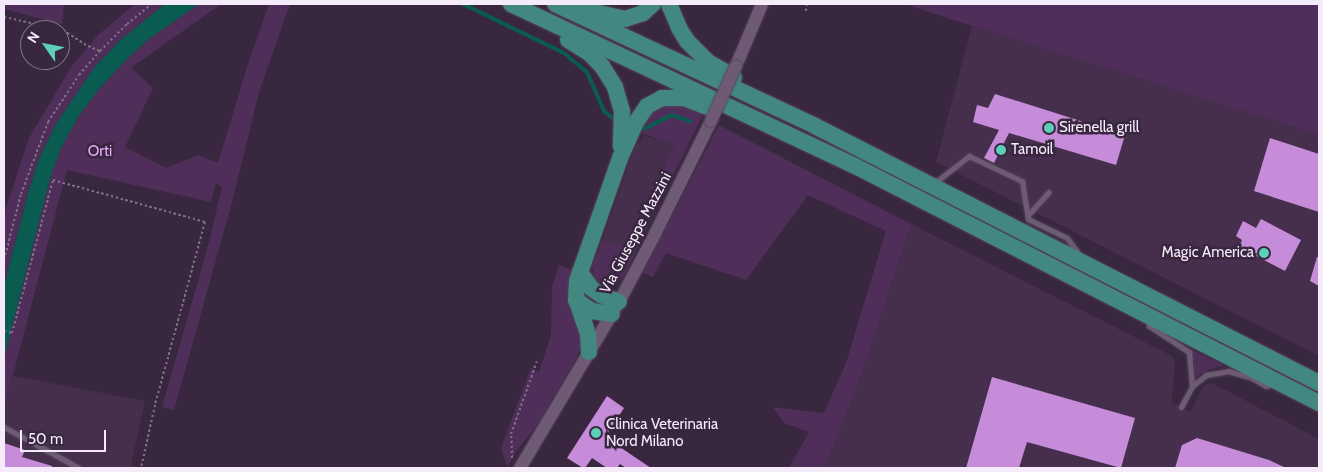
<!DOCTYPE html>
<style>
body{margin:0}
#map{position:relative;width:1323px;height:472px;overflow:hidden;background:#39273f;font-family:Cabin,sans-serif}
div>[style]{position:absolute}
.built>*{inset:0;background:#452f4d}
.green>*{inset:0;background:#4f2f5a}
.water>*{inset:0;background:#095c4f}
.stream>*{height:4px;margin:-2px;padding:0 2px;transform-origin:2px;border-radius:2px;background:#095c4f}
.building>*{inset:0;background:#c68cd9}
.path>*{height:2px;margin-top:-1px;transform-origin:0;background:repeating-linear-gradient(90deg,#807085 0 2.5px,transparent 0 5px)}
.roads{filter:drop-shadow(0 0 1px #534458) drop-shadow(0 0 1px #534458)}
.service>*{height:5px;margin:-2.5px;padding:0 2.5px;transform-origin:2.5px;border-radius:2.5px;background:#6e5a75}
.tertiary>*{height:12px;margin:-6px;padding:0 6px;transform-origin:6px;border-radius:6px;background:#6e5a75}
.trunk>*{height:16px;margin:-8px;padding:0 8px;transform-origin:8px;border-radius:8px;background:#438880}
.bridges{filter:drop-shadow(0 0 1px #534458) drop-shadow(0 0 1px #534458)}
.tertiary-bridge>*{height:12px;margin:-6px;padding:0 6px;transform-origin:6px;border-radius:6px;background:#6e5a75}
.dots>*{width:14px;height:14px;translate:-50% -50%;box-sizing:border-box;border:2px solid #39273f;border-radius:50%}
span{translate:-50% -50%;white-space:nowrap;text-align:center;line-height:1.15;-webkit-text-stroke:5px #39273f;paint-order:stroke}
.poi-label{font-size:15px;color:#f6ebfa}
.left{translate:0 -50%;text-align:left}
.right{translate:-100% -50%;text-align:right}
.park-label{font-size:15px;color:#e7acfa}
.street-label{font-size:15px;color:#f6ebfa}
.frame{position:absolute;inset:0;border:5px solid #f6ebfa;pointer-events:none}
.north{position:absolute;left:20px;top:20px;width:50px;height:50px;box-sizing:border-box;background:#39273f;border:1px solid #85758a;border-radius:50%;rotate:303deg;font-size:14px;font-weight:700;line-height:20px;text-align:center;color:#f6ebfa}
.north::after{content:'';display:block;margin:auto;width:18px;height:22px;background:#5dceb8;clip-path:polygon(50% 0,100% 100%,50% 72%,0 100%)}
.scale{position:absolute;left:20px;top:430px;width:86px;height:22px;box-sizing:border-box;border:2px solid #f6ebfa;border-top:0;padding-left:6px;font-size:15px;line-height:18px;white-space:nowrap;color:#f6ebfa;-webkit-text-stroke:4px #39273f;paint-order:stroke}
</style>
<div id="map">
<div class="built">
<i style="clip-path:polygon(972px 26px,1319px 135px,1319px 356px,936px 162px)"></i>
<i style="clip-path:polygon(645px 136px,676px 144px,626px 245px,602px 241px,635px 146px)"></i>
<i style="clip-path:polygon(911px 224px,1172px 356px,1175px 361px,1172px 402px,1181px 407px,1191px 412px,1202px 388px,1207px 384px,1212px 383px,1319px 439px,1319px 468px,825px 468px,866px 363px)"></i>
<i style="clip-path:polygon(13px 376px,145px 401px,131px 465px,143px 468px,4px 468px,4px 409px)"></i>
</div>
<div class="green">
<i style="clip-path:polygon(4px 4px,64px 4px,62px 24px,4px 9px)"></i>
<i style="clip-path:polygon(135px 4px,165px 4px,118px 42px,94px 68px,56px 124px,39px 159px,28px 192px,4px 286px,4px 214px,29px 138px,71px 67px,98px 35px)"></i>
<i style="clip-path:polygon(199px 4px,221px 4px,131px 68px,153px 88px,125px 147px,166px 168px,198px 155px,218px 163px,247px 67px,269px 4px,290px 4px,259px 92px,231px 206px,174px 410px,162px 407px,207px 250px,222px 187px,216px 183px,211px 202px,67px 170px,4px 409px,4px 358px,51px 175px,61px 148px,78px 117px,99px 89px,126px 60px,150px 38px)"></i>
<i style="clip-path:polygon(905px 4px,1319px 4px,1319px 135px,972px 26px)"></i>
<i style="clip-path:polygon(676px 101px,705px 110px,624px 276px,613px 286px,600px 285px,595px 281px,592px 266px,602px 241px,626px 245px,675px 145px,638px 132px,655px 108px)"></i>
<i style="clip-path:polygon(719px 125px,911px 224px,866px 363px,825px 468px,789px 468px,809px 432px,784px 423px,773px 407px,824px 413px,846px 363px,886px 231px,808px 195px,746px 280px,666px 253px,653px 277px,643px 273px)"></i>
<i style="clip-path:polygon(559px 265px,574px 271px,582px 339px,580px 349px,575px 361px,536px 427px,517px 450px,507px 467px,501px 448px,531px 368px,539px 372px,551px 335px,552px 287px)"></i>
<i style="clip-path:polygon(1188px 348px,1223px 365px,1223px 366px,1208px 370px,1195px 378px,1194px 362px)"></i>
</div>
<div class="water">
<i style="clip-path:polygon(165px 4px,199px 4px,150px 38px,126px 60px,99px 89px,78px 117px,61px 148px,51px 175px,4px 358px,4px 286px,28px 193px,39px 159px,56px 124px,94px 68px,118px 42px)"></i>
</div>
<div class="stream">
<i style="left:463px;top:4px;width:112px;rotate:25.9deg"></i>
<i style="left:564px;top:53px;width:30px;rotate:40deg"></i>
<i style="left:587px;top:72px;width:43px;rotate:66.4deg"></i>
<i style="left:604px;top:111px;width:13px;rotate:39deg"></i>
<i style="left:644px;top:129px;width:30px;rotate:-27deg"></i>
<i style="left:671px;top:115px;width:20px;rotate:18deg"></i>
</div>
<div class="building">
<i style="clip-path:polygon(995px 94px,1125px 135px,1116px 165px,1009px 133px,994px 163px,984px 158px,999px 130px,973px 122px,977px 105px,988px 108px)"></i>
<i style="clip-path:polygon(1270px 138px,1319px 154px,1319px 212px,1254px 191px)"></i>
<i style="clip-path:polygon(1261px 219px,1301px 240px,1285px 271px,1239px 247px,1242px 240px,1236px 236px,1243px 221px,1256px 228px)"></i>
<i style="clip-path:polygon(1317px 257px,1319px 257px,1319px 286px,1310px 281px)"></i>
<i style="clip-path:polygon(992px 377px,1135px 418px,1121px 468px,1027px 442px,1019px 468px,966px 468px)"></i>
<i style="clip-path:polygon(607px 396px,624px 408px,605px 437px,651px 468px,626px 468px,620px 464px,617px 468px,607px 468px,592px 458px,585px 468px,583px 468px,567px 458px)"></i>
<i style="clip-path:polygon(1197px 438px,1269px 460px,1286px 468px,1175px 468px,1182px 445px)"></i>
<i style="clip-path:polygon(4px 443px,25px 450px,22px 457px,52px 466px,52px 468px,4px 468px)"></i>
</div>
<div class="path">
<i style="left:806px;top:11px;width:7px;rotate:-82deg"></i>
<i style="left:4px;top:17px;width:60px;rotate:12.4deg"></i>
<i style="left:63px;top:30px;width:30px;rotate:33deg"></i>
<i style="left:88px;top:46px;width:13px;rotate:23deg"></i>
<i style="left:4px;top:260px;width:68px;rotate:-75.6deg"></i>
<i style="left:21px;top:194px;width:77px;rotate:-69.4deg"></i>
<i style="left:48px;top:122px;width:56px;rotate:-56.6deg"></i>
<i style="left:79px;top:75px;width:32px;rotate:-49deg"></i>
<i style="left:100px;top:51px;width:38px;rotate:-45deg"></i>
<i style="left:127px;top:24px;width:32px;rotate:-39deg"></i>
<i style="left:4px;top:331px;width:8px;rotate:14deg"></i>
<i style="left:12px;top:333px;width:158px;rotate:-75deg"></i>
<i style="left:53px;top:180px;width:158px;rotate:15.4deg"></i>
<i style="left:205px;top:222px;width:190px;rotate:105.3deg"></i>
<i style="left:155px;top:405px;width:65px;rotate:102.5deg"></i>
<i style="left:512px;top:458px;width:24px;rotate:-92deg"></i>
<i style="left:511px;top:434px;width:77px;rotate:-70.4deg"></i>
</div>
<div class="roads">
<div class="service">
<i style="left:933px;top:184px;width:46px;rotate:-37.9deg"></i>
<i style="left:969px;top:156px;width:59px;rotate:25.3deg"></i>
<i style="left:1022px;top:181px;width:38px;rotate:81deg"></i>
<i style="left:1028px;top:219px;width:43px;rotate:26deg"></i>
<i style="left:1067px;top:238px;width:20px;rotate:53deg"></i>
<i style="left:1028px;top:215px;width:31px;rotate:-48deg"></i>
<i style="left:1148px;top:321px;width:5px;rotate:79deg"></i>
<i style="left:1149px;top:326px;width:48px;rotate:33deg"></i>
<i style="left:1189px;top:352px;width:34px;rotate:85deg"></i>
<i style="left:1181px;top:407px;width:24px;rotate:-62deg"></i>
<i style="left:1192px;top:386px;width:18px;rotate:-38deg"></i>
<i style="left:1206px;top:375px;width:22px;rotate:-10deg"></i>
<i style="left:1228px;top:371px;width:25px;rotate:16deg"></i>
<i style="left:1252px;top:378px;width:16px;rotate:30deg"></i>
<i style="left:1266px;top:386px;width:6px;rotate:-18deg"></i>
<i style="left:4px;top:427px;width:85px;rotate:28.7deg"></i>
</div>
<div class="tertiary">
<i style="left:736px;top:66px;width:67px;rotate:-67.2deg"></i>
<i style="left:520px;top:468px;width:193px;rotate:-59.2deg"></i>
<i style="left:619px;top:302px;width:72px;rotate:-62deg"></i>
<i style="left:653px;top:238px;width:131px;rotate:-63.6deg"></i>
</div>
<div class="trunk">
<i style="left:511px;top:4px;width:382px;rotate:25.2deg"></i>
<i style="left:857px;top:167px;width:519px;rotate:27.06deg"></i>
<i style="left:555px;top:4px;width:287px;rotate:25.1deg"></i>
<i style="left:815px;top:126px;width:566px;rotate:27.02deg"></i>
<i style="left:669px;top:4px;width:26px;rotate:67deg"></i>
<i style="left:679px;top:28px;width:15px;rotate:58deg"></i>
<i style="left:687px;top:41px;width:30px;rotate:45deg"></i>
<i style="left:708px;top:62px;width:30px;rotate:30deg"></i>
<i style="left:583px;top:5px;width:18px;rotate:27deg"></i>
<i style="left:599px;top:13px;width:27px;rotate:13deg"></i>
<i style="left:625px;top:19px;width:19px;rotate:-18deg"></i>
<i style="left:643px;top:13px;width:13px;rotate:-42deg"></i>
<i style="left:568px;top:40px;width:26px;rotate:32deg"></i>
<i style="left:590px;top:54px;width:17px;rotate:45deg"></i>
<i style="left:602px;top:66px;width:25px;rotate:58deg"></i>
<i style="left:615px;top:87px;width:25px;rotate:74deg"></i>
<i style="left:622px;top:111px;width:35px;rotate:92deg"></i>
<i style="left:580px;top:272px;width:19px;rotate:55deg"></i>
<i style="left:591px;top:288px;width:12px;rotate:35deg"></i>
<i style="left:601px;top:295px;width:19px;rotate:21deg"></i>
<i style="left:576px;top:300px;width:19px;rotate:35deg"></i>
<i style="left:592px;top:311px;width:20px;rotate:9deg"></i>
<i style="left:589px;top:352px;width:18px;rotate:-93deg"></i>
<i style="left:588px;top:334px;width:36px;rotate:-109deg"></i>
<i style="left:576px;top:300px;width:19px;rotate:-87deg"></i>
<i style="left:577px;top:281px;width:130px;rotate:-70.7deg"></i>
<i style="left:620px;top:158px;width:39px;rotate:-66deg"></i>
<i style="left:636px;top:122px;width:19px;rotate:-55deg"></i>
<i style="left:647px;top:106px;width:17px;rotate:-28deg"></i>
<i style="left:662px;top:98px;width:22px"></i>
<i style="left:684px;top:98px;width:26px;rotate:21deg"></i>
</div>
</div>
<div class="bridges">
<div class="tertiary-bridge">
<i style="left:711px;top:121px;width:60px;rotate:-65.6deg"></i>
</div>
</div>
<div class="dots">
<i style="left:1049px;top:128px;background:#5dceb8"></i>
<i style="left:1001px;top:150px;background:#5dceb8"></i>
<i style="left:1264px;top:253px;background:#5dceb8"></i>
<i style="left:596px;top:433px;background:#5dceb8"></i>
</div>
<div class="poi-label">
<span class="left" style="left:1059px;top:128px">Sirenella grill</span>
<span class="left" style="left:1011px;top:150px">Tamoil</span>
<span class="right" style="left:1254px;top:253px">Magic America</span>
<span class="left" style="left:606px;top:433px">Clinica Veterinaria<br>Nord Milano</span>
</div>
<div class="park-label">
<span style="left:100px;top:152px">Orti</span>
</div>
<div class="street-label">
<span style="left:636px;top:233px;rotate:-62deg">Via Giuseppe Mazzini</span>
</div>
<div class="frame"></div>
<div class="north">N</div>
<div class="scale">50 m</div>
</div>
